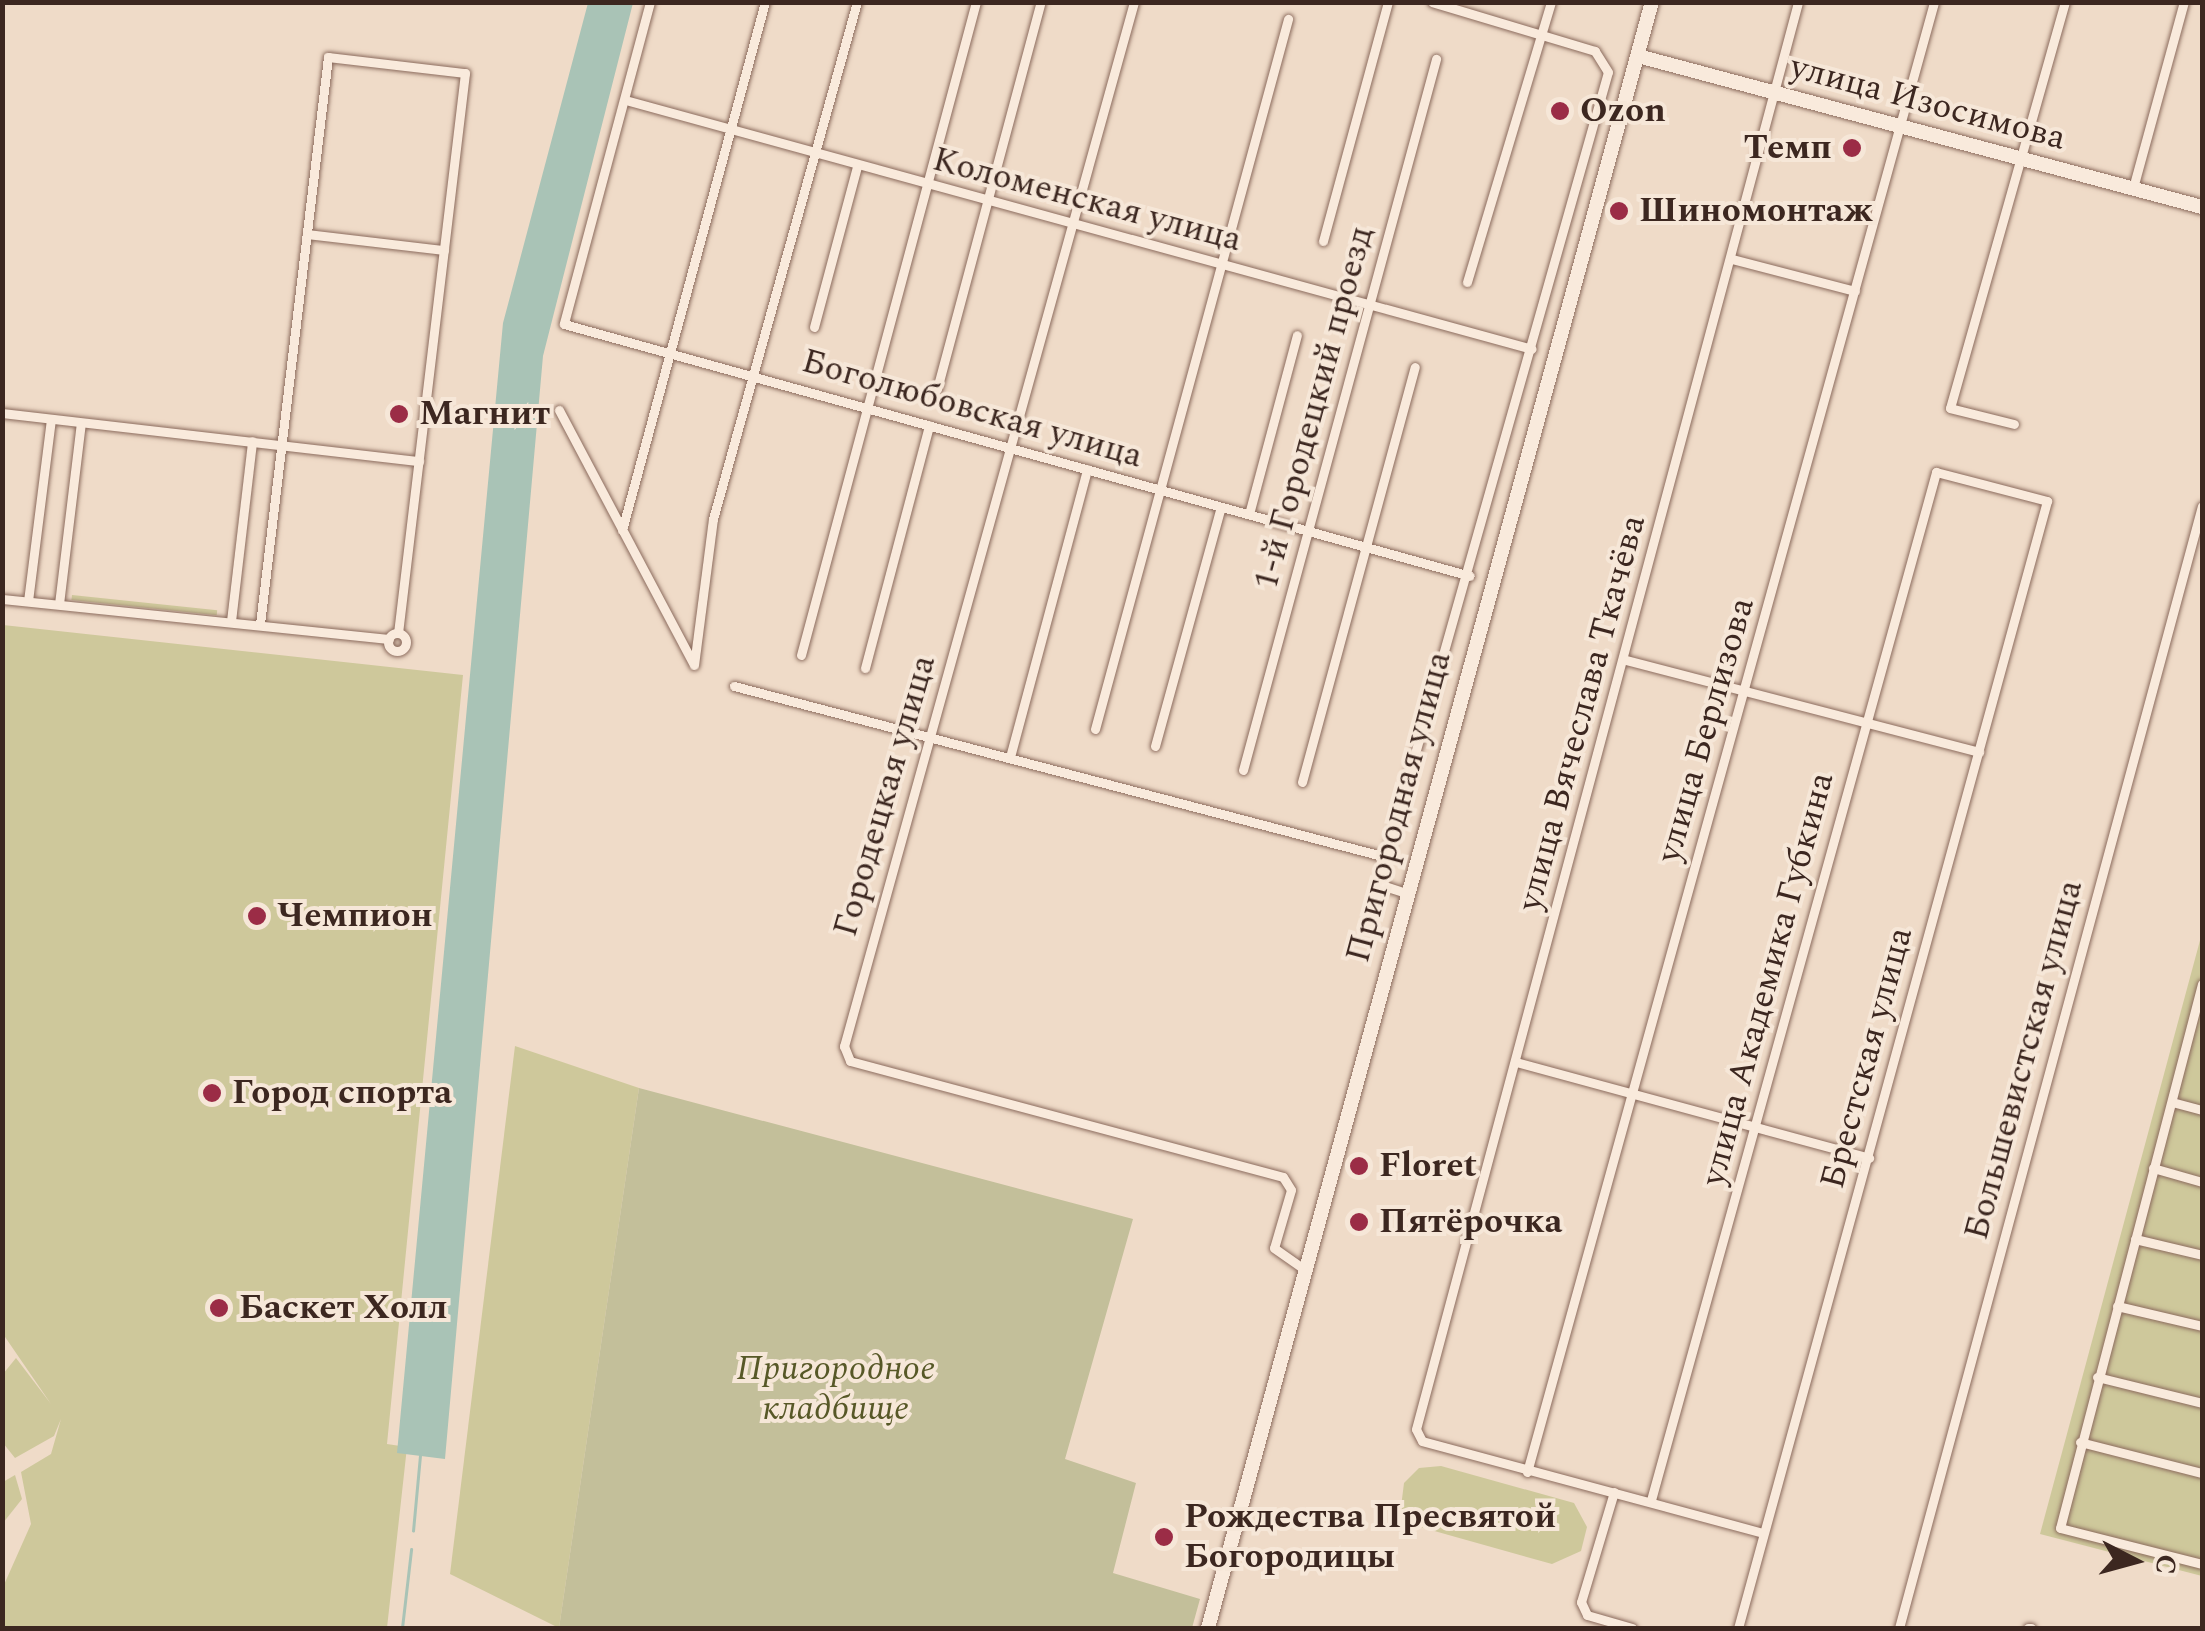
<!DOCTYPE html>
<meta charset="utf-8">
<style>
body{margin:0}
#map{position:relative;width:2205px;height:1631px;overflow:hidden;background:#efdbc8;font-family:Spectral,serif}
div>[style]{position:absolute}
.green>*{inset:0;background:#cec89b;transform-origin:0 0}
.cemetery>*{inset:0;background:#c3bf9a}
.water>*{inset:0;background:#a9c3b6}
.stream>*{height:2.5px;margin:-1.25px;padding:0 1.25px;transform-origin:1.25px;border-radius:1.25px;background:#a9c3b6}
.roads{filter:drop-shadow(0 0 2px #8b6b5d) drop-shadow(0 0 2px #8b6b5d)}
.street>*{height:9px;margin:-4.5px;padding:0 4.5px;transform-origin:4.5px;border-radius:4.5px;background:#f9eadc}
.street>.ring{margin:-4.5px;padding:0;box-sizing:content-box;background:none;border:9px solid #f9eadc;border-radius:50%}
.secondary>*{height:14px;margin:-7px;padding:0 7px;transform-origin:7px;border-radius:7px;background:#f9eadc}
.dots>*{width:28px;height:28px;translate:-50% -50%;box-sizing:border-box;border:5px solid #f6e7d8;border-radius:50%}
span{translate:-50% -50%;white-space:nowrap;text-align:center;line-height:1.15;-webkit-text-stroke:8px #f6e7d8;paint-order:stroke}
.street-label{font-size:35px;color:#3c2720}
.poi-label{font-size:35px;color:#3c2720;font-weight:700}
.left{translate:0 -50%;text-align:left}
.right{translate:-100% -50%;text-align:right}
.park-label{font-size:35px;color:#575827;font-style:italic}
.frame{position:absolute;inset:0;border:5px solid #3c2720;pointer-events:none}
.north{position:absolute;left:2085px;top:1511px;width:100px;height:100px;-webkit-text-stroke:8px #f6e7d8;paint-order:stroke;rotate:96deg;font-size:28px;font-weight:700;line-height:40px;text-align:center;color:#3c2720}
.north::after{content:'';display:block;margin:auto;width:35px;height:45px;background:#3c2720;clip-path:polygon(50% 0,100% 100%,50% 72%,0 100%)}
</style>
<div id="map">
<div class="green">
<i style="left:72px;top:595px;width:146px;height:5px;rotate:6deg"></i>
<i style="clip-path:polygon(3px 625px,463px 675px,387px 1444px,407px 1447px,387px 1628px,3px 1628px,3px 1587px,31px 1524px,21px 1472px,51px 1454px,61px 1419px,54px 1436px,15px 1458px,3px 1443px,3px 1374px,16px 1358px,51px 1404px,3px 1334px)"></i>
<i style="clip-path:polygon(2202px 933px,2202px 1576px,2040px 1534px)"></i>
<i style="clip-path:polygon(515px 1046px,639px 1088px,559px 1628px,450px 1574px)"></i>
<i style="clip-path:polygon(1441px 1466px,1574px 1503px,1587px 1527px,1581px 1551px,1552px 1564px,1413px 1525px,1401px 1507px,1404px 1483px,1419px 1468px)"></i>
<i style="clip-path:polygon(15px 1475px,22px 1499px,3px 1523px,3px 1482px)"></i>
</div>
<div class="cemetery">
<i style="clip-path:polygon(639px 1088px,1133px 1219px,1065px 1459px,1136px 1483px,1113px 1573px,1200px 1599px,1192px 1628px,559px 1628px)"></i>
</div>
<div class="water">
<i style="clip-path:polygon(588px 3px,633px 3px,543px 356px,445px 1459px,397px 1453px,503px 323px)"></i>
</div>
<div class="stream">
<i style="left:413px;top:1531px;width:75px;rotate:-84.7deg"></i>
<i style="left:402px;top:1628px;width:79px;rotate:-83.4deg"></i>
</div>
<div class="roads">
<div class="street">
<i style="left:650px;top:2px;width:333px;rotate:105deg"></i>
<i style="left:564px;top:324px;width:940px;rotate:15.54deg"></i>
<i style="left:1134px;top:2px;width:1084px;rotate:105.52deg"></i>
<i style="left:844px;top:1046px;width:16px;rotate:68deg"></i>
<i style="left:850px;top:1061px;width:448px;rotate:15deg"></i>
<i style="left:1283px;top:1177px;width:15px;rotate:58deg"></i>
<i style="left:1291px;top:1190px;width:60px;rotate:106.3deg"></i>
<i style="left:1274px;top:1248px;width:35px;rotate:35deg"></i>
<i style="left:629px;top:101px;width:936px;rotate:15.36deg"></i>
<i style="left:2133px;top:188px;width:193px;rotate:-74.7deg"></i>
<i style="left:307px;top:234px;width:138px;rotate:6.7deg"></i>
<i style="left:1323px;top:241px;width:248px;rotate:-74.8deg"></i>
<i style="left:1732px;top:259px;width:127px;rotate:14.6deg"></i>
<i style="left:1467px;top:282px;width:292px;rotate:-73.3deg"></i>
<i style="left:814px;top:327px;width:166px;rotate:-75deg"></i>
<i style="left:937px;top:389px;width:401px;rotate:-75deg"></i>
<i style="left:559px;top:410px;width:286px;rotate:62.1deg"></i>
<i style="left:2px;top:413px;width:420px;rotate:6.6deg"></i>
<i style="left:2014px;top:424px;width:66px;rotate:-166deg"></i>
<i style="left:1950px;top:408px;width:422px;rotate:-74.2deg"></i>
<i style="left:1249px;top:514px;width:185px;rotate:-75deg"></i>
<i style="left:622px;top:530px;width:547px;rotate:-74.85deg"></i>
<i style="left:2px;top:599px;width:389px;rotate:5.9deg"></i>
<i style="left:28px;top:601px;width:183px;rotate:-82.8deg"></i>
<i style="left:59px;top:604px;width:182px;rotate:-83.1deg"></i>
<i style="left:231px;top:621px;width:181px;rotate:-83.3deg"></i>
<i style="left:260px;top:624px;width:571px;rotate:-83.16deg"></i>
<i style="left:328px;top:57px;width:138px;rotate:6.7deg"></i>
<i style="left:465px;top:73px;width:564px;rotate:96.82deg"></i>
<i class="ring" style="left:388px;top:633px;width:9px;height:9px"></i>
<i style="left:801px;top:655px;width:676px;rotate:-75deg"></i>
<i style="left:1626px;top:660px;width:365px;rotate:14.6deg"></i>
<i style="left:694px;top:665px;width:147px;rotate:-82.6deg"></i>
<i style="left:713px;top:519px;width:537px;rotate:-74.44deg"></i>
<i style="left:865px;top:668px;width:251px;rotate:-75.2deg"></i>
<i style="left:734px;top:686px;width:674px;rotate:14.7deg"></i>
<i style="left:1095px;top:729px;width:736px;rotate:-74.79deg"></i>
<i style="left:1155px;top:746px;width:248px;rotate:-74.6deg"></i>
<i style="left:1010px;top:757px;width:298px;rotate:-75deg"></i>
<i style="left:1243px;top:770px;width:737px;rotate:-74.81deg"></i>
<i style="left:1302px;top:782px;width:430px;rotate:-74.8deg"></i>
<i style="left:1406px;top:893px;width:23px;rotate:-162deg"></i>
<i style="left:1384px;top:886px;width:16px;rotate:-97deg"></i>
<i style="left:1382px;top:870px;width:829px;rotate:-74.19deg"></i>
<i style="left:1608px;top:72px;width:25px;rotate:-122deg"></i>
<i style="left:1595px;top:51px;width:170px;rotate:-163.3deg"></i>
<i style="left:2202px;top:984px;width:562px;rotate:104.63deg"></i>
<i style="left:2060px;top:1528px;width:146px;rotate:14.2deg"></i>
<i style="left:1516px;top:1062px;width:366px;rotate:15.2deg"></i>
<i style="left:2172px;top:1102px;width:31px;rotate:15deg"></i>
<i style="left:2153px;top:1168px;width:51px;rotate:15.9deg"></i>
<i style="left:2135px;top:1239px;width:69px;rotate:13.4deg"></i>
<i style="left:2117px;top:1306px;width:87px;rotate:13.2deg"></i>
<i style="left:2097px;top:1377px;width:108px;rotate:13.9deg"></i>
<i style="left:2080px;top:1442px;width:126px;rotate:14.3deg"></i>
<i style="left:1527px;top:1472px;width:1525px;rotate:-74.52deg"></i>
<i style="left:1614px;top:1492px;width:115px;rotate:106.7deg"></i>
<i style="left:1581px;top:1602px;width:14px;rotate:65deg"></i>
<i style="left:1587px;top:1615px;width:47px;rotate:16.1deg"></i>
<i style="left:1651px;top:1500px;width:1067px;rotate:-74.5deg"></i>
<i style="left:1936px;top:472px;width:115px;rotate:14.6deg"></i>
<i style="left:2047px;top:501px;width:1169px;rotate:105.33deg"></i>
<i style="left:1763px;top:1533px;width:353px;rotate:-164.9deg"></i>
<i style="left:1422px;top:1441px;width:13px;rotate:-117deg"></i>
<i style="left:1416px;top:1429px;width:1477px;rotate:-75.01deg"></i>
<i style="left:1899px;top:1628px;width:1162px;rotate:-74.89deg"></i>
<i style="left:2028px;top:1628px;width:3px"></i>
</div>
<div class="secondary">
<i style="left:1638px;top:56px;width:584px;rotate:14.99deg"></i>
<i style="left:1208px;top:1628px;width:1686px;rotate:-74.73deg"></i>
</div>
</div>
<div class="dots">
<i style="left:1560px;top:111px;background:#9b2c46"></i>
<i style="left:1852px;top:148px;background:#9b2c46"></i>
<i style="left:1619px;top:211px;background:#9b2c46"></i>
<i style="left:399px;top:414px;background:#9b2c46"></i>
<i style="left:257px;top:916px;background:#9b2c46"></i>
<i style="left:212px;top:1093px;background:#9b2c46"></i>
<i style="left:1359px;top:1166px;background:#9b2c46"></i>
<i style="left:1359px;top:1222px;background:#9b2c46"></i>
<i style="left:219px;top:1308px;background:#9b2c46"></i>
<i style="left:1164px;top:1537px;background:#9b2c46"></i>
</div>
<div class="street-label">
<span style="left:1928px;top:103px;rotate:15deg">улица Изосимова</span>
<span style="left:1087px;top:200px;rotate:15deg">Коломенская улица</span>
<span style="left:1314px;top:408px;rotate:-75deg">1-й Городецкий проезд</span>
<span style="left:972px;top:409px;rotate:16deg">Боголюбовская улица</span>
<span style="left:1582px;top:713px;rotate:-75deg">улица Вячеслава Ткачёва</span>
<span style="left:1706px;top:730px;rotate:-74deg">улица Берлизова</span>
<span style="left:885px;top:796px;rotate:-74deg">Городецкая улица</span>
<span style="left:1399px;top:807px;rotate:-75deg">Пригородная улица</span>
<span style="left:1768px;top:979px;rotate:-75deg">улица Академика Губкина</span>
<span style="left:1867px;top:1058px;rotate:-75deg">Брестская улица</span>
<span style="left:2024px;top:1060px;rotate:-75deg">Большевистская улица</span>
</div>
<div class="poi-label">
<span class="left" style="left:1580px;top:111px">Ozon</span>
<span class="right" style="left:1832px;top:148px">Темп</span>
<span class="left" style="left:1639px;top:211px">Шиномонтаж</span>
<span class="left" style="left:419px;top:414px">Магнит</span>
<span class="left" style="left:277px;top:916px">Чемпион</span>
<span class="left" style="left:232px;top:1093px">Город спорта</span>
<span class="left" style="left:1379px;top:1166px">Floret</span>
<span class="left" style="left:1379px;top:1222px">Пятёрочка</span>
<span class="left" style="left:239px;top:1308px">Баскет Холл</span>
<span class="left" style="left:1184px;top:1537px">Рождества Пресвятой<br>Богородицы</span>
</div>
<div class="park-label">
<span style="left:836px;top:1389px">Пригородное<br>кладбище</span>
</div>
<div class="frame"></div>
<div class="north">С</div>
</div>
